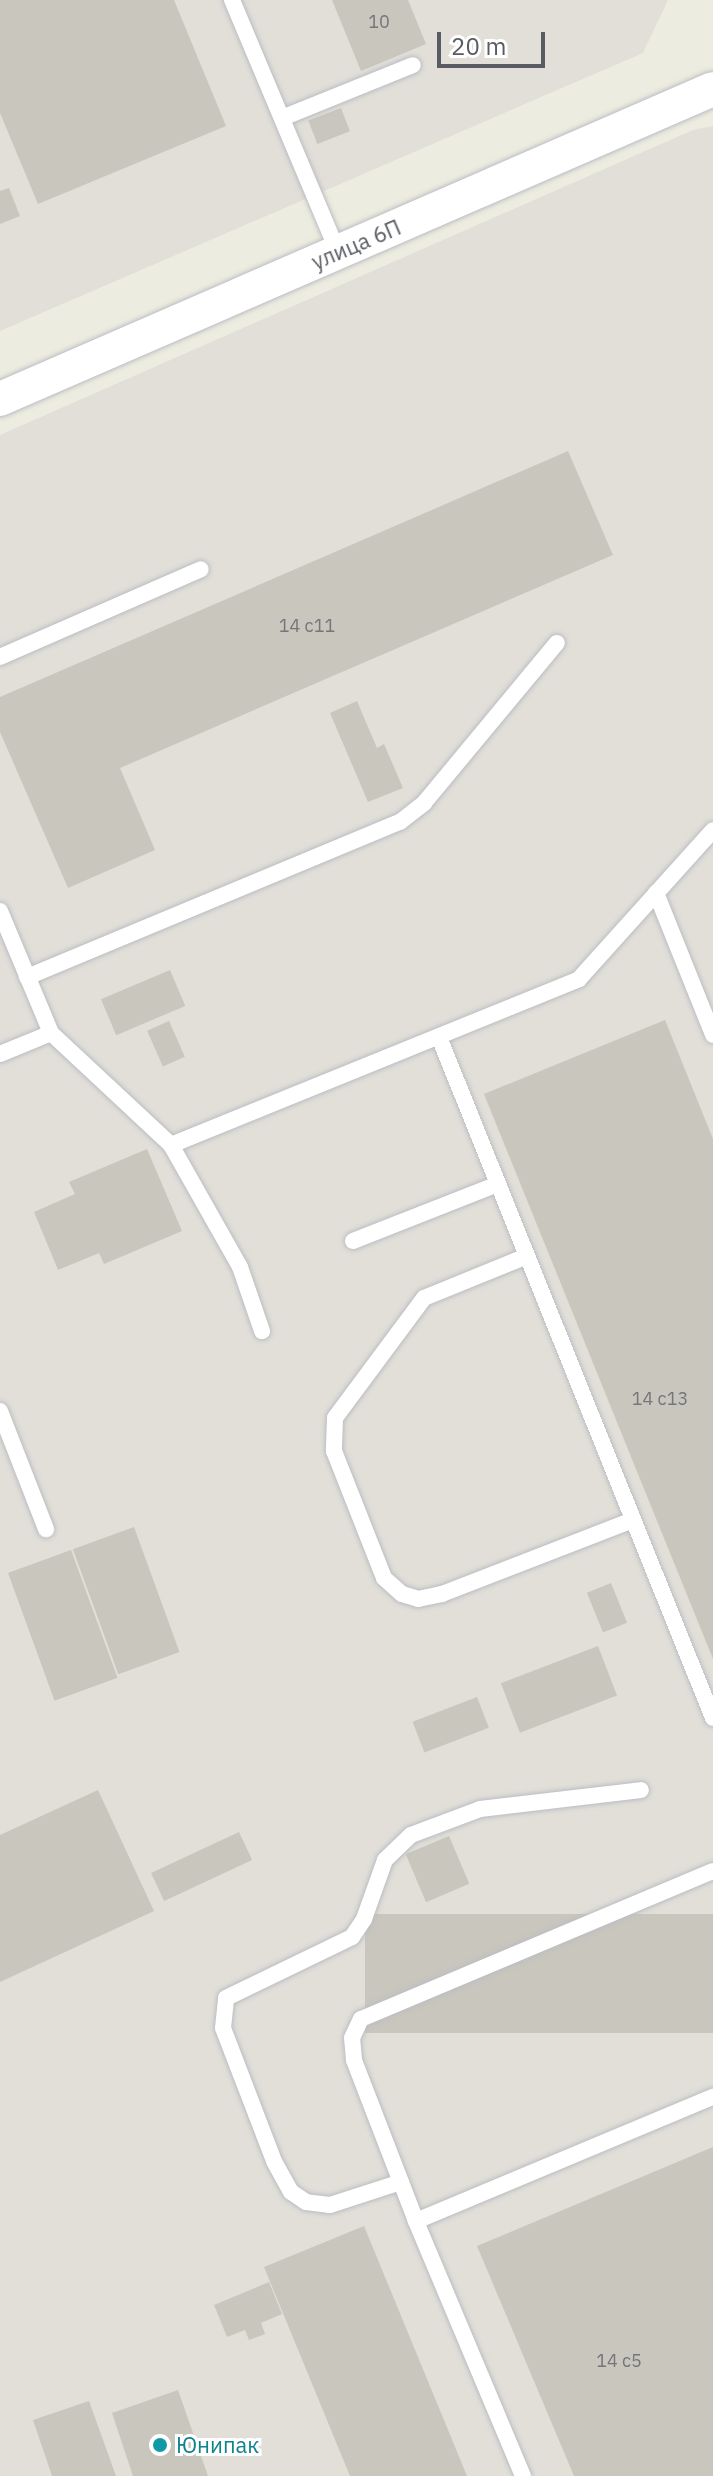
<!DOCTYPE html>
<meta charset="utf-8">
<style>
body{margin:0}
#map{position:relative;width:713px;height:2476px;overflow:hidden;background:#edece0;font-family:"IBM Plex Sans",sans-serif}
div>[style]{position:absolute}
.industrial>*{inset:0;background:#e1dfd8}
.building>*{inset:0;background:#c8c6bd;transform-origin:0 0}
.roads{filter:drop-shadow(0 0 2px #bbbdc3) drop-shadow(0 0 2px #bbbdc3)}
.service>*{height:16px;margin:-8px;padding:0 8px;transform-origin:8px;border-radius:8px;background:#fff}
.minor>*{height:34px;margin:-17px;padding:0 17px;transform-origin:17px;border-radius:17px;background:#fff}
.dots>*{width:22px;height:22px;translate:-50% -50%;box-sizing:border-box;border:4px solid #fff;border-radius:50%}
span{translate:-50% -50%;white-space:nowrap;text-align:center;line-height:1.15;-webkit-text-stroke:6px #fff;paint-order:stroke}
.number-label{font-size:18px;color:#75767a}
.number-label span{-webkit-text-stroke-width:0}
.street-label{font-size:22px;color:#595c63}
.culture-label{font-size:22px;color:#0d838f}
.left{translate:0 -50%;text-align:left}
.scale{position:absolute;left:437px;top:32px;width:108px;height:36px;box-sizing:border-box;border:4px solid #595c63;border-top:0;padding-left:10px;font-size:24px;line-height:28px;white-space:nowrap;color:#595c63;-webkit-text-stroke:6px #fff;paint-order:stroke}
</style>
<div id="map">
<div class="industrial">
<i style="clip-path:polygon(0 0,668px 0,643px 53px,0 331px)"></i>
<i style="clip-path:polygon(713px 126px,713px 2476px,0 2476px,0 435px,693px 130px)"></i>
</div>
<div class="building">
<i style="clip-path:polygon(0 0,174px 0,226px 126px,38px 204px,0 113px)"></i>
<i style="clip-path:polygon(332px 0,408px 0,426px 44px,361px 71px)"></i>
<i style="left:341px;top:108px;width:25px;height:35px;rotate:69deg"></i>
<i style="clip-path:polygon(9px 188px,20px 216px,0 224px,0 191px)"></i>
<i style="clip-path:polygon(568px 451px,613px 555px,120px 768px,155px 850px,68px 888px,0 732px,0 697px)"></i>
<i style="clip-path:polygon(357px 701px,377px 748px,384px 744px,403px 788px,368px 802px,330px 713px)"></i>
<i style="left:170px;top:970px;width:39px;height:75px;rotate:67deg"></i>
<i style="clip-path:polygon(665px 1020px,713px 1139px,713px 1659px,484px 1094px)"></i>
<i style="left:169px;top:1021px;width:39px;height:24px;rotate:66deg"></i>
<i style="clip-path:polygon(147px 1149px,182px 1231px,104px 1264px,99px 1253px,58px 1270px,34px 1212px,75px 1194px,69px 1182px)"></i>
<i style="left:134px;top:1527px;width:133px;height:65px;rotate:70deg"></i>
<i style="left:71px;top:1550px;width:136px;height:67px;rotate:70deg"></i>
<i style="left:611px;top:1583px;width:43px;height:26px;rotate:68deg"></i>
<i style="left:598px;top:1646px;width:53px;height:104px;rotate:69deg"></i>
<i style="left:477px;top:1697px;width:33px;height:69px;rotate:69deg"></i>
<i style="clip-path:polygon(98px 1790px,154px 1911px,0 1982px,0 1835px)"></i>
<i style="left:239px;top:1832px;width:31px;height:97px;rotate:65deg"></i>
<i style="left:449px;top:1836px;width:52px;height:47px;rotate:67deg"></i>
<i style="left:713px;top:1914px;width:119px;height:348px;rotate:90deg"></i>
<i style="clip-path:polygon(713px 2147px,713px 2476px,574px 2476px,477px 2246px)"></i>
<i style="clip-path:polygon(364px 2226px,467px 2476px,350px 2476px,264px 2267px)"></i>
<i style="clip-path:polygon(269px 2282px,282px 2314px,261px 2323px,265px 2334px,249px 2340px,245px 2330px,227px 2337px,214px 2305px)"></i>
<i style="clip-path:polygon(178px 2390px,208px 2476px,133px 2476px,112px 2413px)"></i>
<i style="clip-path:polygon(89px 2401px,116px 2476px,52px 2476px,33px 2420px)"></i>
</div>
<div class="roads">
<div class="service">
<i style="left:232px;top:0;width:273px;rotate:67.2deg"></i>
<i style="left:282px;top:118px;width:141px;rotate:-22deg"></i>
<i style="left:0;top:657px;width:219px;rotate:-23.6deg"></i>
<i style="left:656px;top:893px;width:153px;rotate:68.1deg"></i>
<i style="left:0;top:911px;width:132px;rotate:67.3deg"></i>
<i style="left:51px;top:1033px;width:164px;rotate:43deg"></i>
<i style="left:171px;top:1145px;width:140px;rotate:60.5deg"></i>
<i style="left:240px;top:1267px;width:68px;rotate:71deg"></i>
<i style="left:27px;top:977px;width:404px;rotate:-22.6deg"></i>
<i style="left:400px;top:822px;width:31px;rotate:-38deg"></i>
<i style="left:424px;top:803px;width:208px;rotate:-50.3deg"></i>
<i style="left:439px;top:1037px;width:734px;rotate:68.08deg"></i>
<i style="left:0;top:1054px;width:55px;rotate:-22.4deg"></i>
<i style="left:171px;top:1145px;width:440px;rotate:-22.1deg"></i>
<i style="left:579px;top:979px;width:200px;rotate:-48deg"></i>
<i style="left:353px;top:1241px;width:156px;rotate:-21.5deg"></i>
<i style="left:527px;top:1256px;width:111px;rotate:157.8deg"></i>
<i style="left:424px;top:1298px;width:149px;rotate:126.6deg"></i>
<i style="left:335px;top:1418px;width:33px;rotate:92deg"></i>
<i style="left:334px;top:1451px;width:136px;rotate:68.5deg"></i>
<i style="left:384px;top:1578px;width:24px;rotate:42deg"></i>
<i style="left:402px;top:1594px;width:17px;rotate:17deg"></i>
<i style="left:418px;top:1599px;width:25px;rotate:-12deg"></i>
<i style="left:442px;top:1594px;width:205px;rotate:-21.2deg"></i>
<i style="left:0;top:1411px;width:127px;rotate:68.7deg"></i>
<i style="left:401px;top:2182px;width:75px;rotate:162.1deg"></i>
<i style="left:330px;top:2205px;width:24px;rotate:-173deg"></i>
<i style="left:306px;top:2202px;width:18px;rotate:-146deg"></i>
<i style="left:291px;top:2192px;width:35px;rotate:-119deg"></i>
<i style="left:274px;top:2161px;width:142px;rotate:-111deg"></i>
<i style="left:223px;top:2028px;width:30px;rotate:-84deg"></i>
<i style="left:226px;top:1998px;width:140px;rotate:-25.8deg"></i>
<i style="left:352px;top:1937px;width:22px;rotate:-56deg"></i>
<i style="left:364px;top:1919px;width:63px;rotate:-70.4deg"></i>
<i style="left:385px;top:1860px;width:36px;rotate:-44deg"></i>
<i style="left:411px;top:1835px;width:74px;rotate:-20.6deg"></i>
<i style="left:480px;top:1809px;width:162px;rotate:-6.7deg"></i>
<i style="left:416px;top:2221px;width:173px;rotate:-111.1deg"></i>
<i style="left:354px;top:2060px;width:22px;rotate:-95deg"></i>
<i style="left:352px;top:2038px;width:21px;rotate:-65deg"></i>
<i style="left:361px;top:2019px;width:382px;rotate:-22.8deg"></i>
<i style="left:523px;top:2476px;width:277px;rotate:-112.8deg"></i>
<i style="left:416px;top:2221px;width:322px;rotate:-22.7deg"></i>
</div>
<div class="minor">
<i style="left:0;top:399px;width:777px;rotate:-23.5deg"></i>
</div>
</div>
<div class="dots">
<i style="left:160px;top:2445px;background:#0f9aa8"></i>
</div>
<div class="number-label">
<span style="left:379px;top:22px">10</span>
<span style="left:307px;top:626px">14 с11</span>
<span style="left:660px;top:1399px">14 с13</span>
<span style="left:619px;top:2361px">14 с5</span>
</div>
<div class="street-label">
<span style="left:356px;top:244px;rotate:-23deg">улица 6П</span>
</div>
<div class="culture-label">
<span class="left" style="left:176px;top:2445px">Юнипак</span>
</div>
<div class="scale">20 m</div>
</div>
